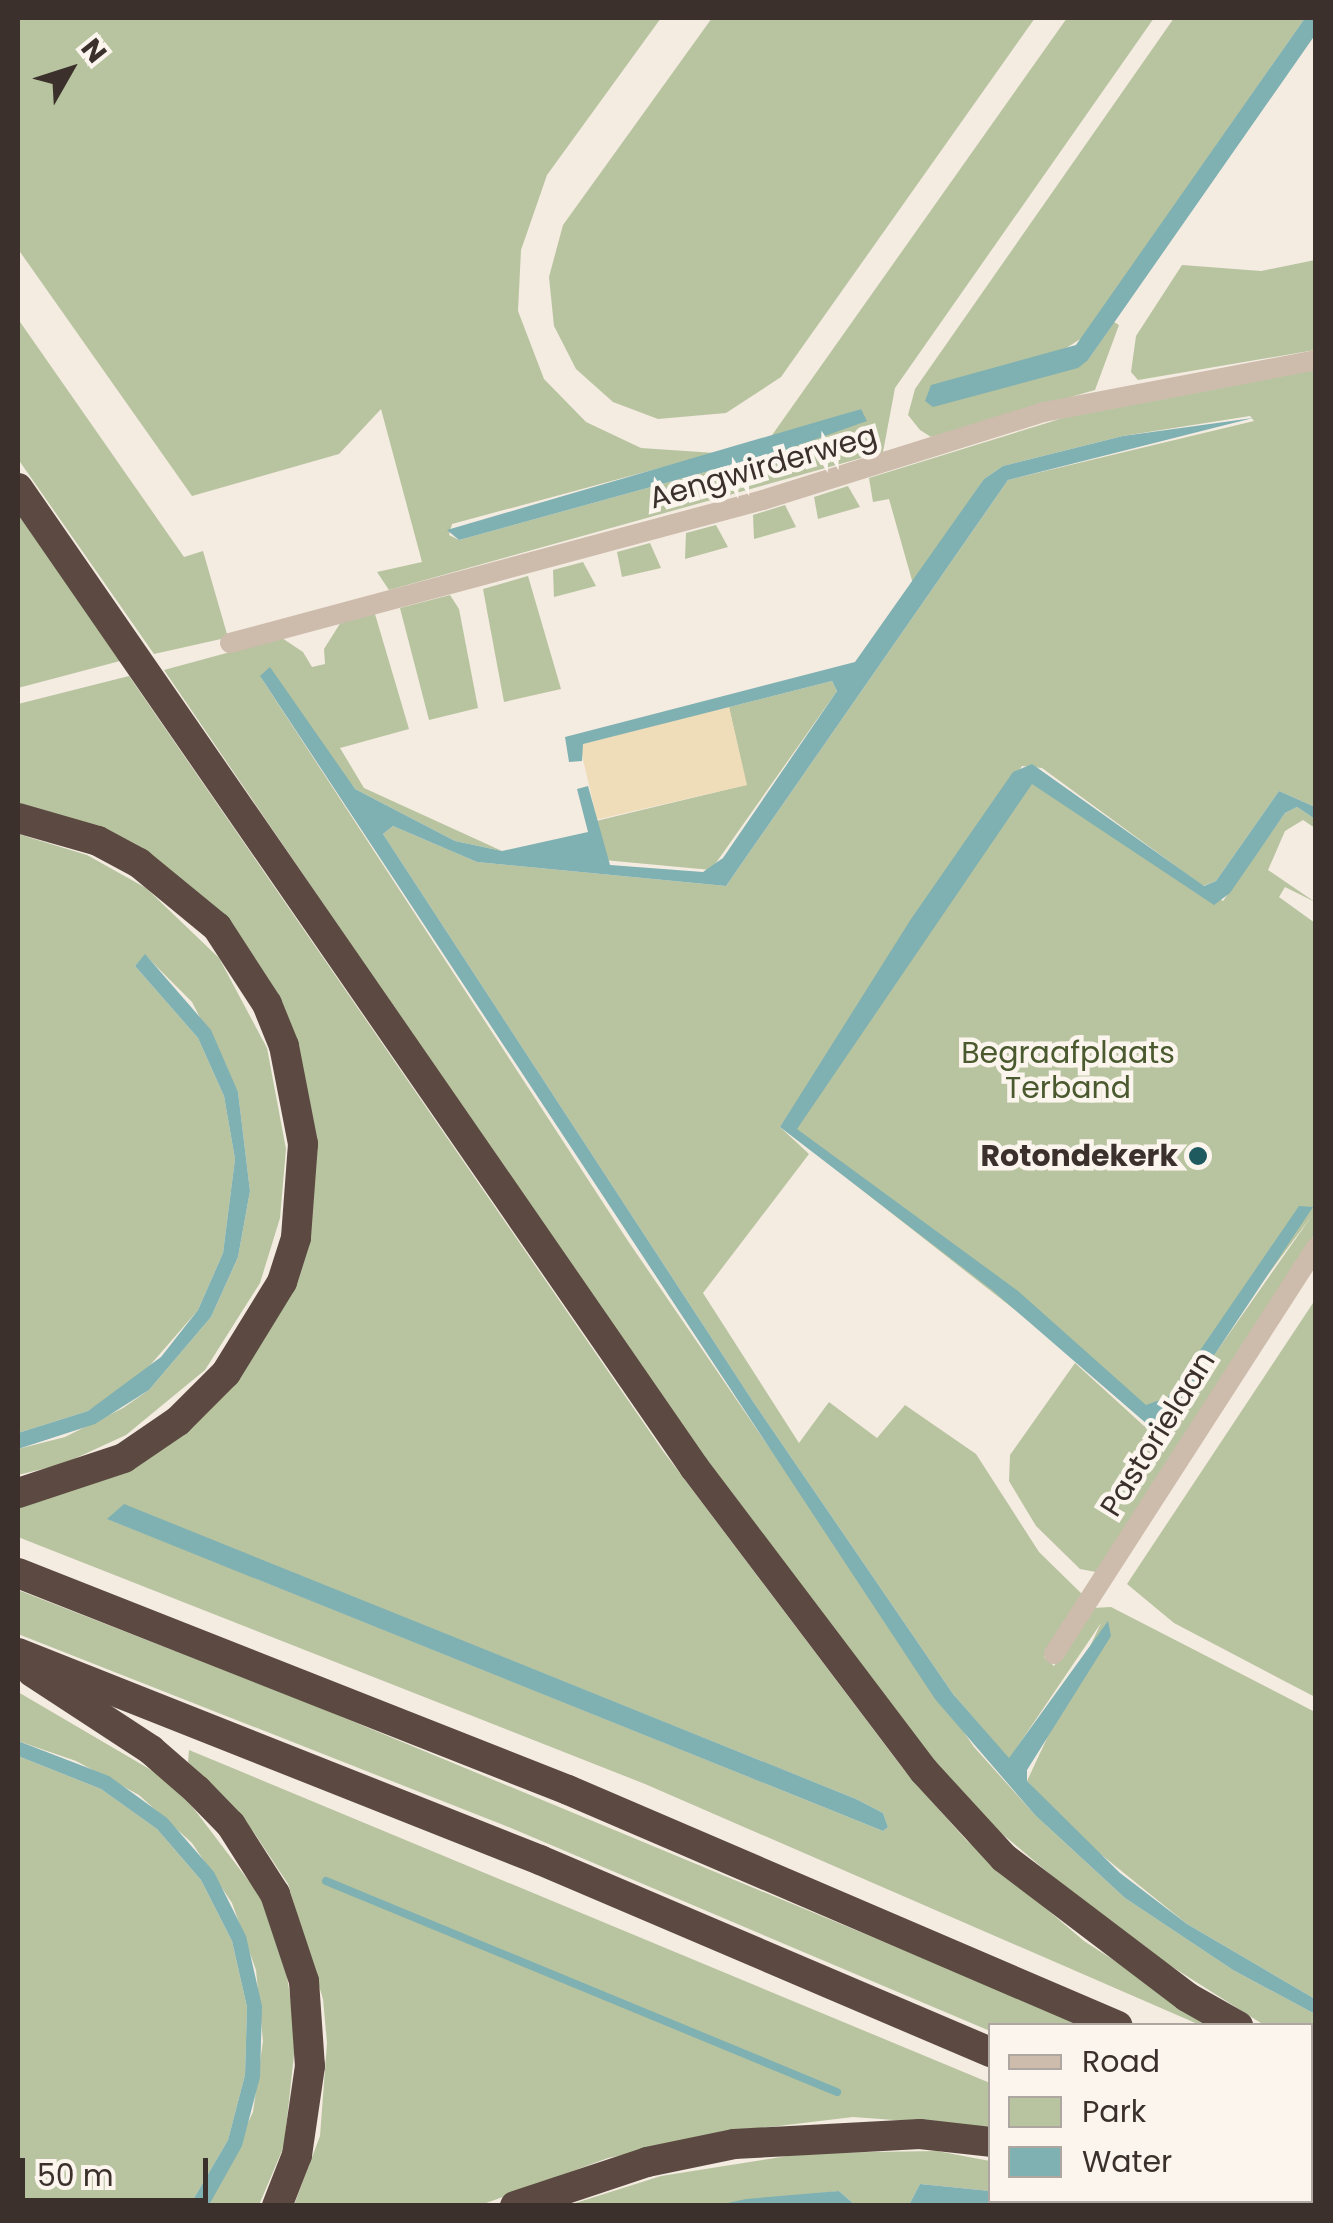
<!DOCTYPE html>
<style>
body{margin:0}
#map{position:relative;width:1333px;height:2223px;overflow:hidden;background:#f4ebe1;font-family:Poppins,sans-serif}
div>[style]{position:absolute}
.green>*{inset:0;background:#b8c4a0}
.sand>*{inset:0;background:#efdcb8;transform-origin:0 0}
.water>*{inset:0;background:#7fb0b2}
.stream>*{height:8px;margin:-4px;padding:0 4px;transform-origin:4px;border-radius:4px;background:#7fb0b2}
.minor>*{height:20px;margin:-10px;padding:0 10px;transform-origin:10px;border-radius:10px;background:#cdbbac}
.motorway>*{height:30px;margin:-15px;padding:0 15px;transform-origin:15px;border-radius:15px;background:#5c4a42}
.dots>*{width:28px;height:28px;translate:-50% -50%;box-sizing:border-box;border:5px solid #fbf5ee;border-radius:50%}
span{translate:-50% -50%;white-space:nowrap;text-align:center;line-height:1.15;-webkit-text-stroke:9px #fbf5ee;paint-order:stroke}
.street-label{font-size:30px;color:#3b302b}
.park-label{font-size:30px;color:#4a5a2e}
.poi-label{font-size:30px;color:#3b302b;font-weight:700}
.right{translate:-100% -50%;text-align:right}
.frame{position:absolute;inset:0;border:20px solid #3b302b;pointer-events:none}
.legend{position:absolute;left:988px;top:2023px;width:325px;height:180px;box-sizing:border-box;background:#fbf5ee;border:2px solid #aea6a0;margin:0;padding:12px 18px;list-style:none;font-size:30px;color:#3b302b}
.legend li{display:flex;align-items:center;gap:20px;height:50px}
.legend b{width:50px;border:2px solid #aea6a0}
.north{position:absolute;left:20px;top:20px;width:100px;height:100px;-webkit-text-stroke:8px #fbf5ee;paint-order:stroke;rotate:51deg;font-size:28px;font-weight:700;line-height:40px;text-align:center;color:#3b302b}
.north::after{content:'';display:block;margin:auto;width:35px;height:45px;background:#3b302b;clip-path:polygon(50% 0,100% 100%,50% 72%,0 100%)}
.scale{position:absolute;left:20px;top:2158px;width:188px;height:45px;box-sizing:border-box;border:5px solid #3b302b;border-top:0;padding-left:12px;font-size:30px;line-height:35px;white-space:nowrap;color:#3b302b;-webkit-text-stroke:8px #fbf5ee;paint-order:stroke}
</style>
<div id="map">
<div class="green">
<i style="clip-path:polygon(18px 18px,661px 18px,547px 175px,521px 250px,518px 311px,544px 379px,586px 422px,641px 448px,715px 453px,452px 524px,449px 535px,459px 540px,785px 450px,861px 409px,770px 438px,1067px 18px,1154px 18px,895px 388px,883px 452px,389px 590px,377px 572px,422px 562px,381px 409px,339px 454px,192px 496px,18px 249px)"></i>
<i style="clip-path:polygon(712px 18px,1035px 18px,781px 377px,726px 413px,658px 419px,613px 402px,576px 369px,554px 326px,549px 277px,563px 225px)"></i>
<i style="clip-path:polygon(1174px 18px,1305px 18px,1082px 338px,1063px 350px,1088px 360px,1114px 322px,1119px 325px,1095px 390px,931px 437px,920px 430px,908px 415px,915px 389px)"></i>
<i style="clip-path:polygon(1315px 260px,1315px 350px,1138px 380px,1131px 372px,1136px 336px,1182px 265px,1261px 271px)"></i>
<i style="clip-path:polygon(18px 319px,184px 557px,203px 551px,227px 634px,221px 639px,154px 654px,18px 459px)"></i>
<i style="clip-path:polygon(1315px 370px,1315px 807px,1279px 791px,1216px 881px,1203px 886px,1042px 768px,1022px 766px,780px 1127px,809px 1154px,703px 1293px,799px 1443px,829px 1402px,877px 1438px,905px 1405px,976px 1454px,1039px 1552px,1084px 1596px,1044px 1657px,1054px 1666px,1093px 1608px,1111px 1607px,1315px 1712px,1315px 1999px,1187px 1924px,1077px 1835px,1027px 1781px,1101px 1623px,1009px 1759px,953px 1694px,754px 1403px,383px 834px,393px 826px,477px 862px,726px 886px,1008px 480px,1254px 421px,1250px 416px,1123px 436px,1003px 466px,984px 479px,913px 584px,889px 499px,873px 502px,869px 478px,1063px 418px)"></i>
<i style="clip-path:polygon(848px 486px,860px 507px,818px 519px,814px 497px)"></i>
<i style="clip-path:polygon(785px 505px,796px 527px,754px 539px,753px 515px)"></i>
<i style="clip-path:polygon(18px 510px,120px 661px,18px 688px)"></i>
<i style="clip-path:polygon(716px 525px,728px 547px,685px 559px,686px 533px)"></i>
<i style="clip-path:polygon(650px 543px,661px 568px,622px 577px,617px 552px)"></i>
<i style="clip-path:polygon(583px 562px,596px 586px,554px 597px,553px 570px)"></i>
<i style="clip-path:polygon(528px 576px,561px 689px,504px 702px,483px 589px)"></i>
<i style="clip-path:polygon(450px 595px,459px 609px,478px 708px,429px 720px,400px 608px)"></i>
<i style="clip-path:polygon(375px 614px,409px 729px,340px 748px,364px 788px,502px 851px,455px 841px,355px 789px,260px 676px,628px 1241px,974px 1747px,1035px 1815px,1125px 1898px,1233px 1970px,1315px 2014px,1315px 2051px,1310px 2026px,1264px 2025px,1122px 1935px,987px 1821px,925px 1752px,685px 1435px,164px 670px,282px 638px,303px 652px,312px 667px,325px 664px,324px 649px,341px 622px)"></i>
<i style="clip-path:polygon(evenodd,129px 676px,663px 1451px,904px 1770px,967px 1841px,1084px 1941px,1214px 2025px,1200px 2025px,645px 1784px,18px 1537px,18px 1504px,200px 1416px,313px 1186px,242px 941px,18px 806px,18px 704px,129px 676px,124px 1505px,856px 1799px,883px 1813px,888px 1827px,883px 1831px,108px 1519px,124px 1505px)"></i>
<i style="clip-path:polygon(832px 681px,837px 691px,711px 870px,604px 860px,596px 821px,746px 785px,729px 707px)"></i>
<i style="clip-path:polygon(1028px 771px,1223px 901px,1285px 813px,1297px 807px,1315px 819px,1315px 828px,1303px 820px,1285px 831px,1268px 870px,1315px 902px,1285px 887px,1279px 897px,1315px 923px,1315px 1234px,1096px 1572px,1080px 1569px,1036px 1526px,1009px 1481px,1010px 1455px,1075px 1363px,1144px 1426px,1163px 1428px,1313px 1214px,1158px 1422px,793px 1136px,794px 1111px)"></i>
<i style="clip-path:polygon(18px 834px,87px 855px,146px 888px,219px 958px,267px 1048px,286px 1149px,280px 1218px,260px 1283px,205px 1370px,126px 1435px,63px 1464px,18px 1475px,18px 1449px,65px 1437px,123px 1408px,149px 1390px,211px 1317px,238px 1257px,250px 1191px,238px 1092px,192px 1002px,145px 955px,135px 966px,198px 1038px,224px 1096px,235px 1159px,223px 1253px,198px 1310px,139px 1378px,88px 1411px,18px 1433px)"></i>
<i style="clip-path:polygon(1315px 1300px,1315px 1697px,1174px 1623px,1127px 1584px)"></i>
<i style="clip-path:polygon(18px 1590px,306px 1702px,1084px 2025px,991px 2026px,990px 2031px,506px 1826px,18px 1634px)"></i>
<i style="clip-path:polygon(18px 1692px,175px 1784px,261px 1897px,287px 1976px,296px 2037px,284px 2146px,259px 2205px,209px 2205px,253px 2112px,263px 2041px,256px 1970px,232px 1903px,192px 1843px,139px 1795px,76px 1761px,18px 1741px)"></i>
<i style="clip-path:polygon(189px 1750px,990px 2083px,990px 2127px,853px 2117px,737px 2131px,608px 2158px,481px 2205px,294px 2205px,320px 2136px,327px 2043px,323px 1999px,288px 1884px,253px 1831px,188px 1762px)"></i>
<i style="clip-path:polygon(18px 1756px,101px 1789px,157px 1829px,201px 1880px,232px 1941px,247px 2007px,245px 2075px,228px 2140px,190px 2205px,18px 2206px)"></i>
<i style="clip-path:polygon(937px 2151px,990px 2161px,990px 2191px,920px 2184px,909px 2205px,855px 2205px,839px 2191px,719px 2205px,566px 2206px,661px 2176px,807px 2153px)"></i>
</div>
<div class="sand">
<i style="left:729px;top:707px;width:80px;height:154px;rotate:77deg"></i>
</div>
<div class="water">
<i style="clip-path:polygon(1305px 18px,1315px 18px,1315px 35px,1088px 360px,1078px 368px,933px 407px,925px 401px,931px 385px,1076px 345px)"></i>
<i style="clip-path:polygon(861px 409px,867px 421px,785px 450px,459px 540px,447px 530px)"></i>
<i style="clip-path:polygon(1253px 418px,1008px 480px,726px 886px,477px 862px,393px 826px,383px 834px,754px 1403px,953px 1694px,1009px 1758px,1108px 1621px,1111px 1636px,1027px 1770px,1027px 1781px,1120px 1873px,1187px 1924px,1315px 1999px,1315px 2014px,1233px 1970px,1125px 1898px,1035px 1815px,935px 1699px,260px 676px,270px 667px,355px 789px,455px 841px,502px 851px,588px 832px,577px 789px,588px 786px,610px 865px,703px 872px,723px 858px,837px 691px,832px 681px,583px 744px,582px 761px,569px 762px,565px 737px,855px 662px,984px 479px,1003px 466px,1123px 436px)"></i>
<i style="clip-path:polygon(1032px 764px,1204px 886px,1216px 881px,1279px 791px,1315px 807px,1315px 819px,1297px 807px,1285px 813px,1230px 893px,1214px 905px,1032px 784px,797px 1129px,1018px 1291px,1146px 1405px,1168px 1397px,1299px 1206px,1313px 1207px,1203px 1372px,1155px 1431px,992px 1290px,780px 1127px,911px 919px,1013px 772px)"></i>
<i style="clip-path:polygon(145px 954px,211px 1030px,238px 1092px,250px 1191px,238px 1257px,211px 1317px,149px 1390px,95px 1424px,18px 1449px,18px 1433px,88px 1411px,161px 1357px,198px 1310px,223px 1253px,235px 1159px,224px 1096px,198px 1038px,135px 966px)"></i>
<i style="clip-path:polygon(124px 1504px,856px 1799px,883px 1813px,888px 1827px,883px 1831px,107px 1519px)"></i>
<i style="clip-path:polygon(18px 1741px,109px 1776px,167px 1818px,214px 1872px,246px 1936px,262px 2006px,260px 2077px,242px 2146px,209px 2205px,190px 2205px,228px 2140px,245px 2075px,247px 2007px,232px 1941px,201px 1880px,157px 1829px,101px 1789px,18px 1756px)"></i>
<i style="clip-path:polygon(920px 2184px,990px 2191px,991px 2200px,1058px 2205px,909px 2205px)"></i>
<i style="clip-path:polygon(839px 2191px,855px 2205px,719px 2205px,746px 2199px)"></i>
</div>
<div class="stream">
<i style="left:326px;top:1881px;width:553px;rotate:22.44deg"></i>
</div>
<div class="minor">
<i style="left:230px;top:643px;width:552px;rotate:-15.02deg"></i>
<i style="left:763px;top:500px;width:294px;rotate:-17.4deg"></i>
<i style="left:1044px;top:412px;width:277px;rotate:-10.8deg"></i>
<i style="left:1054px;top:1654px;width:484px;rotate:-57.2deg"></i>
</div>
<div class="motorway">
<i style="left:18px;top:488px;width:1190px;rotate:55.37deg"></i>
<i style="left:694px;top:1467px;width:381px;rotate:52.9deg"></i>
<i style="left:924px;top:1771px;width:118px;rotate:47.4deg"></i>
<i style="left:1004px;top:1858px;width:230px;rotate:37.2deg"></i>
<i style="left:1187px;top:1997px;width:59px;rotate:29.6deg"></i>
<i style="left:18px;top:818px;width:83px;rotate:16deg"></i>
<i style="left:98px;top:841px;width:47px;rotate:28.2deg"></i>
<i style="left:139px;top:863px;width:101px;rotate:39.4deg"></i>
<i style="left:217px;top:927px;width:92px;rotate:57deg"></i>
<i style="left:267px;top:1004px;width:45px;rotate:68deg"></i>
<i style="left:284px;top:1046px;width:100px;rotate:79deg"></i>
<i style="left:303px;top:1144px;width:94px;rotate:94.3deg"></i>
<i style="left:296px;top:1238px;width:46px;rotate:107.7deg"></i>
<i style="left:282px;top:1282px;width:107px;rotate:121.6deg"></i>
<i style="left:226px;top:1373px;width:68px;rotate:135deg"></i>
<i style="left:178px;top:1421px;width:65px;rotate:145.6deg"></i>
<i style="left:124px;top:1458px;width:112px;rotate:161.7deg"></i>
<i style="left:18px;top:1573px;width:591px;rotate:21.53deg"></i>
<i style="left:568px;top:1790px;width:598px;rotate:23.22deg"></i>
<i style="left:18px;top:1653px;width:562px;rotate:21.63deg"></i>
<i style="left:540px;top:1860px;width:490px;rotate:23.1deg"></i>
<i style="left:32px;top:1672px;width:142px;rotate:33.2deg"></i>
<i style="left:151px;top:1750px;width:61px;rotate:41deg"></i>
<i style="left:197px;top:1790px;width:49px;rotate:45.8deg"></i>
<i style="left:231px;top:1825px;width:82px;rotate:57.5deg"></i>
<i style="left:275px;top:1894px;width:92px;rotate:71.6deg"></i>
<i style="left:304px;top:1981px;width:85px;rotate:86deg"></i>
<i style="left:310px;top:2066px;width:90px;rotate:98.3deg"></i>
<i style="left:297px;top:2155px;width:55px;rotate:111.4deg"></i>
<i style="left:1310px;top:2067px;width:6px;rotate:18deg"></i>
<i style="left:1310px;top:2113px;width:6px;rotate:18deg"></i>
<i style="left:1310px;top:2194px;width:6px;rotate:18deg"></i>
<i style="left:1234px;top:2200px;width:14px;rotate:25deg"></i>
<i style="left:515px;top:2206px;width:139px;rotate:-18.4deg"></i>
<i style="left:647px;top:2162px;width:89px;rotate:-11.7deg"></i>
<i style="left:734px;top:2144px;width:186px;rotate:-3.1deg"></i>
<i style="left:920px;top:2134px;width:71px;rotate:6.4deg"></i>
</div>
<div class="dots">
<i style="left:1198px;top:1156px;background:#1f5a5e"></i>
</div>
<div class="street-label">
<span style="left:763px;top:467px;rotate:-16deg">Aengwirderweg</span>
<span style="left:1158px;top:1434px;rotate:-58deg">Pastorielaan</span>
</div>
<div class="park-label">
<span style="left:1068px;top:1070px">Begraafplaats<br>Terband</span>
</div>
<div class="poi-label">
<span class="right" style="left:1178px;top:1156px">Rotondekerk</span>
</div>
<div class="frame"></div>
<ul class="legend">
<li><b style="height:12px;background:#cdbbac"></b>Road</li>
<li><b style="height:28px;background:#b8c4a0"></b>Park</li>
<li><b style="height:28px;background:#7fb0b2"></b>Water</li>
</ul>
<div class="north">N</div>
<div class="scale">50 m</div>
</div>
